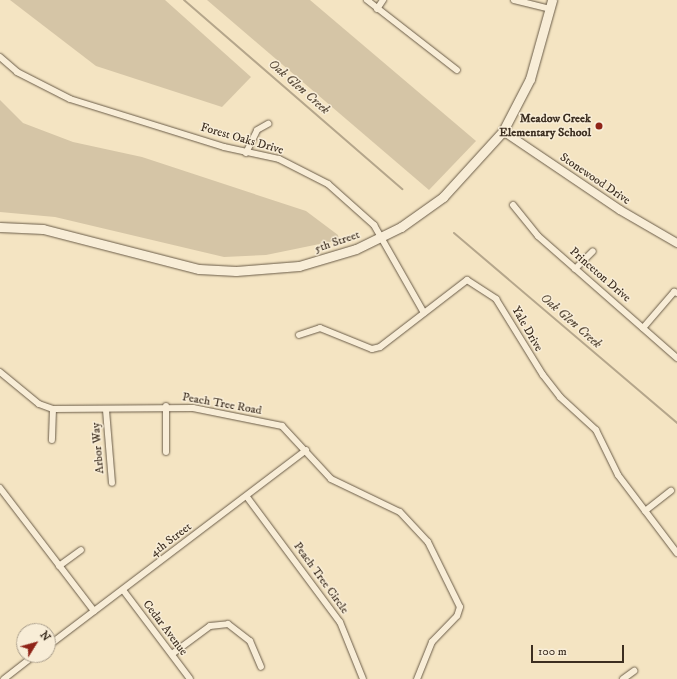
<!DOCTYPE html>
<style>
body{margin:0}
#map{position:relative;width:677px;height:679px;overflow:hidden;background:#f4e4c2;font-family:"IM FELL DW Pica",serif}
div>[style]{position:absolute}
.green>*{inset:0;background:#d5c5a6}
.stream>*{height:2px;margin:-1px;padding:0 1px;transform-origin:1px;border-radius:1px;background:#b5a68b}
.roads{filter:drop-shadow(0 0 1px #6a5c48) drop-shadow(0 0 1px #6a5c48)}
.minor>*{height:6px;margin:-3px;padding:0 3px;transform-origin:3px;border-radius:3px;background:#f8edd7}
.tertiary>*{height:8px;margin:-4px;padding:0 4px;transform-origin:4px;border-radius:4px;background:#f8edd7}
.secondary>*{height:9px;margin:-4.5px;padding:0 4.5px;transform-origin:4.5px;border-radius:4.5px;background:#f8edd7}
.dots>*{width:11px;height:11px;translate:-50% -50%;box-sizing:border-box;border:2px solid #f8edd7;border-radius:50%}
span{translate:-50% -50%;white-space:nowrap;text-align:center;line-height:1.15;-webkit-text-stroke:3px #f8edd7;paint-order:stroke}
.poi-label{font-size:12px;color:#3c2e20;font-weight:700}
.right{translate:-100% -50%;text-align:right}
.street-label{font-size:12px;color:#3c2e20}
.water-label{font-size:13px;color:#605240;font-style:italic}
.north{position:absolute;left:16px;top:623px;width:40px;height:40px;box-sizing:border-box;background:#f8edd7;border:1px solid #ada18e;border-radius:50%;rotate:53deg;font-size:11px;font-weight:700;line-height:16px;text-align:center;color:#3c2e20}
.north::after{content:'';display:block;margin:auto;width:14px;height:18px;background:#8f2418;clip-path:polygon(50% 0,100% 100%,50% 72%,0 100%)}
.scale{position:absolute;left:531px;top:645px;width:93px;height:18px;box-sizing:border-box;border:2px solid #3c2e20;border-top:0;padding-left:5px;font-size:12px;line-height:14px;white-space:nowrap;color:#3c2e20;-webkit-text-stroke:3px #f8edd7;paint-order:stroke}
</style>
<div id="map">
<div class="green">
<i style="clip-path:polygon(10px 0,165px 0,251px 77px,222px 107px,96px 66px)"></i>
<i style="clip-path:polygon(207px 0,310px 0,476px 141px,429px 190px)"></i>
<i style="clip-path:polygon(0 100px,23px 123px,73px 142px,142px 157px,306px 211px,338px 235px,339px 240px,266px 255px,224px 257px,55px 217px,0 212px)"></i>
</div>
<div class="stream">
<i style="left:184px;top:0;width:289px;rotate:40.9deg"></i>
<i style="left:454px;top:233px;width:293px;rotate:40.4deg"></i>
</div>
<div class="roads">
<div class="minor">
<i style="left:367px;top:0;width:114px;rotate:37.9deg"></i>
<i style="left:514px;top:0;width:37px;rotate:14deg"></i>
<i style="left:377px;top:9px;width:11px;rotate:-56deg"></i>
<i style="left:0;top:57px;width:23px;rotate:41deg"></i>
<i style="left:17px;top:72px;width:59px;rotate:27deg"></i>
<i style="left:70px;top:99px;width:161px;rotate:17.3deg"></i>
<i style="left:224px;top:147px;width:56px;rotate:12.3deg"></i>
<i style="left:279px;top:159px;width:55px;rotate:27deg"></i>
<i style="left:328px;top:184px;width:62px;rotate:41.7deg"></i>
<i style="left:374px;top:225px;width:101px;rotate:60.4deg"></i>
<i style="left:246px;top:153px;width:25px;rotate:-64deg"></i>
<i style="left:257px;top:130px;width:13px;rotate:-29deg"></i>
<i style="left:513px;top:205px;width:40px;rotate:51deg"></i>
<i style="left:538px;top:236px;width:185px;rotate:41.3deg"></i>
<i style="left:575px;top:269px;width:25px;rotate:-45deg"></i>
<i style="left:643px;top:328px;width:48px;rotate:-49.3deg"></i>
<i style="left:674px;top:292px;width:3px;rotate:18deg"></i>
<i style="left:299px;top:335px;width:22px;rotate:-18deg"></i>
<i style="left:320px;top:328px;width:56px;rotate:22deg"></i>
<i style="left:372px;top:349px;width:8px;rotate:-14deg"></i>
<i style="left:380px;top:347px;width:110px;rotate:-37.6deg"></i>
<i style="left:467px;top:280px;width:35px;rotate:33deg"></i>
<i style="left:496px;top:299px;width:89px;rotate:58.3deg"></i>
<i style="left:543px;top:375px;width:28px;rotate:52deg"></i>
<i style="left:560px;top:397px;width:49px;rotate:42.5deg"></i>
<i style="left:596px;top:430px;width:50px;rotate:63.9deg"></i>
<i style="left:618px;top:475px;width:98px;rotate:52.9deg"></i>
<i style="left:0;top:372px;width:50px;rotate:39.4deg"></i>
<i style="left:39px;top:404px;width:15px;rotate:20deg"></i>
<i style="left:53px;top:409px;width:31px;rotate:92deg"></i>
<i style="left:166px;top:406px;width:46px;rotate:90deg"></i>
<i style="left:53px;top:409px;width:140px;rotate:-0.4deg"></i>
<i style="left:193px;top:408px;width:91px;rotate:11.4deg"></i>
<i style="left:282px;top:426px;width:72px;rotate:47.2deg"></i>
<i style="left:331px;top:479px;width:76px;rotate:25.6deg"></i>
<i style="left:400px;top:512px;width:41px;rotate:47deg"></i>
<i style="left:428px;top:542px;width:72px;rotate:63.8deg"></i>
<i style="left:460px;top:607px;width:9px;rotate:108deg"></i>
<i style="left:457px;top:616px;width:36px;rotate:134deg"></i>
<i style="left:432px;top:642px;width:40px;rotate:112deg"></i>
<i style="left:106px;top:410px;width:73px;rotate:85.3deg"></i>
<i style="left:0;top:488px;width:155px;rotate:52.6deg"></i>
<i style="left:247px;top:497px;width:156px;rotate:53.4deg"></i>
<i style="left:340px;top:622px;width:61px;rotate:68deg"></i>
<i style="left:645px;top:511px;width:33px;rotate:-38deg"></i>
<i style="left:59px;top:566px;width:27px;rotate:-36deg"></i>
<i style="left:123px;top:590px;width:111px;rotate:53deg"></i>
<i style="left:48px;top:646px;width:324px;rotate:-37.2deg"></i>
<i style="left:172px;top:654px;width:47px;rotate:-36.4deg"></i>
<i style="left:210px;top:626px;width:18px;rotate:-6deg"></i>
<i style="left:228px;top:624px;width:28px;rotate:38deg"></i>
<i style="left:250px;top:641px;width:28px;rotate:67deg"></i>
<i style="left:4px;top:679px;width:39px;rotate:-38deg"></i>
<i style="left:623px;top:679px;width:14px;rotate:-36deg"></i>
</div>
<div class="tertiary">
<i style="left:503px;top:131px;width:141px;rotate:34deg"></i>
<i style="left:620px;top:210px;width:66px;rotate:30.1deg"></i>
</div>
<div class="secondary">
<i style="left:0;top:227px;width:43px;rotate:2.7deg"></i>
<i style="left:43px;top:229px;width:161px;rotate:14.4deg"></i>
<i style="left:199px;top:269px;width:37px;rotate:3deg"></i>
<i style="left:236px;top:271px;width:63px;rotate:-4.5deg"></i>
<i style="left:299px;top:266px;width:59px;rotate:-16.6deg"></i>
<i style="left:356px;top:249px;width:50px;rotate:-26.1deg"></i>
<i style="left:401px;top:227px;width:52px;rotate:-35.5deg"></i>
<i style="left:443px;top:197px;width:89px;rotate:-47.7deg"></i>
<i style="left:503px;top:131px;width:59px;rotate:-62.6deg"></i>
<i style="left:530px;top:79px;width:82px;rotate:-74.4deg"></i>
</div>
</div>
<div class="dots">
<i style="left:599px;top:126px;background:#8f2418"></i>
</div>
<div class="poi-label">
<span class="right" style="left:591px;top:126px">Meadow Creek<br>Elementary School</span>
</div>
<div class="street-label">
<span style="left:242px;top:139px;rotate:16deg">Forest Oaks Drive</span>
<span style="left:595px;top:179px;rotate:34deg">Stonewood Drive</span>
<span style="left:337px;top:242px;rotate:-19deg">5th Street</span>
<span style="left:600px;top:275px;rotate:41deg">Princeton Drive</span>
<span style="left:527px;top:329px;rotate:60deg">Yale Drive</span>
<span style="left:222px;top:404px;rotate:10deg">Peach Tree Road</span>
<span style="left:98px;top:448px;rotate:-95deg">Arbor Way</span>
<span style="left:171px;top:540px;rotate:-37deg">4th Street</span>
<span style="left:321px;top:578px;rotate:54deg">Peach Tree Circle</span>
<span style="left:165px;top:628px;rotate:53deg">Cedar Avenue</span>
</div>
<div class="water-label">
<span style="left:299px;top:87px;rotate:41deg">Oak Glen Creek</span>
<span style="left:571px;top:321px;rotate:41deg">Oak Glen Creek</span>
</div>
<div class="north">N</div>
<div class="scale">100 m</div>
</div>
